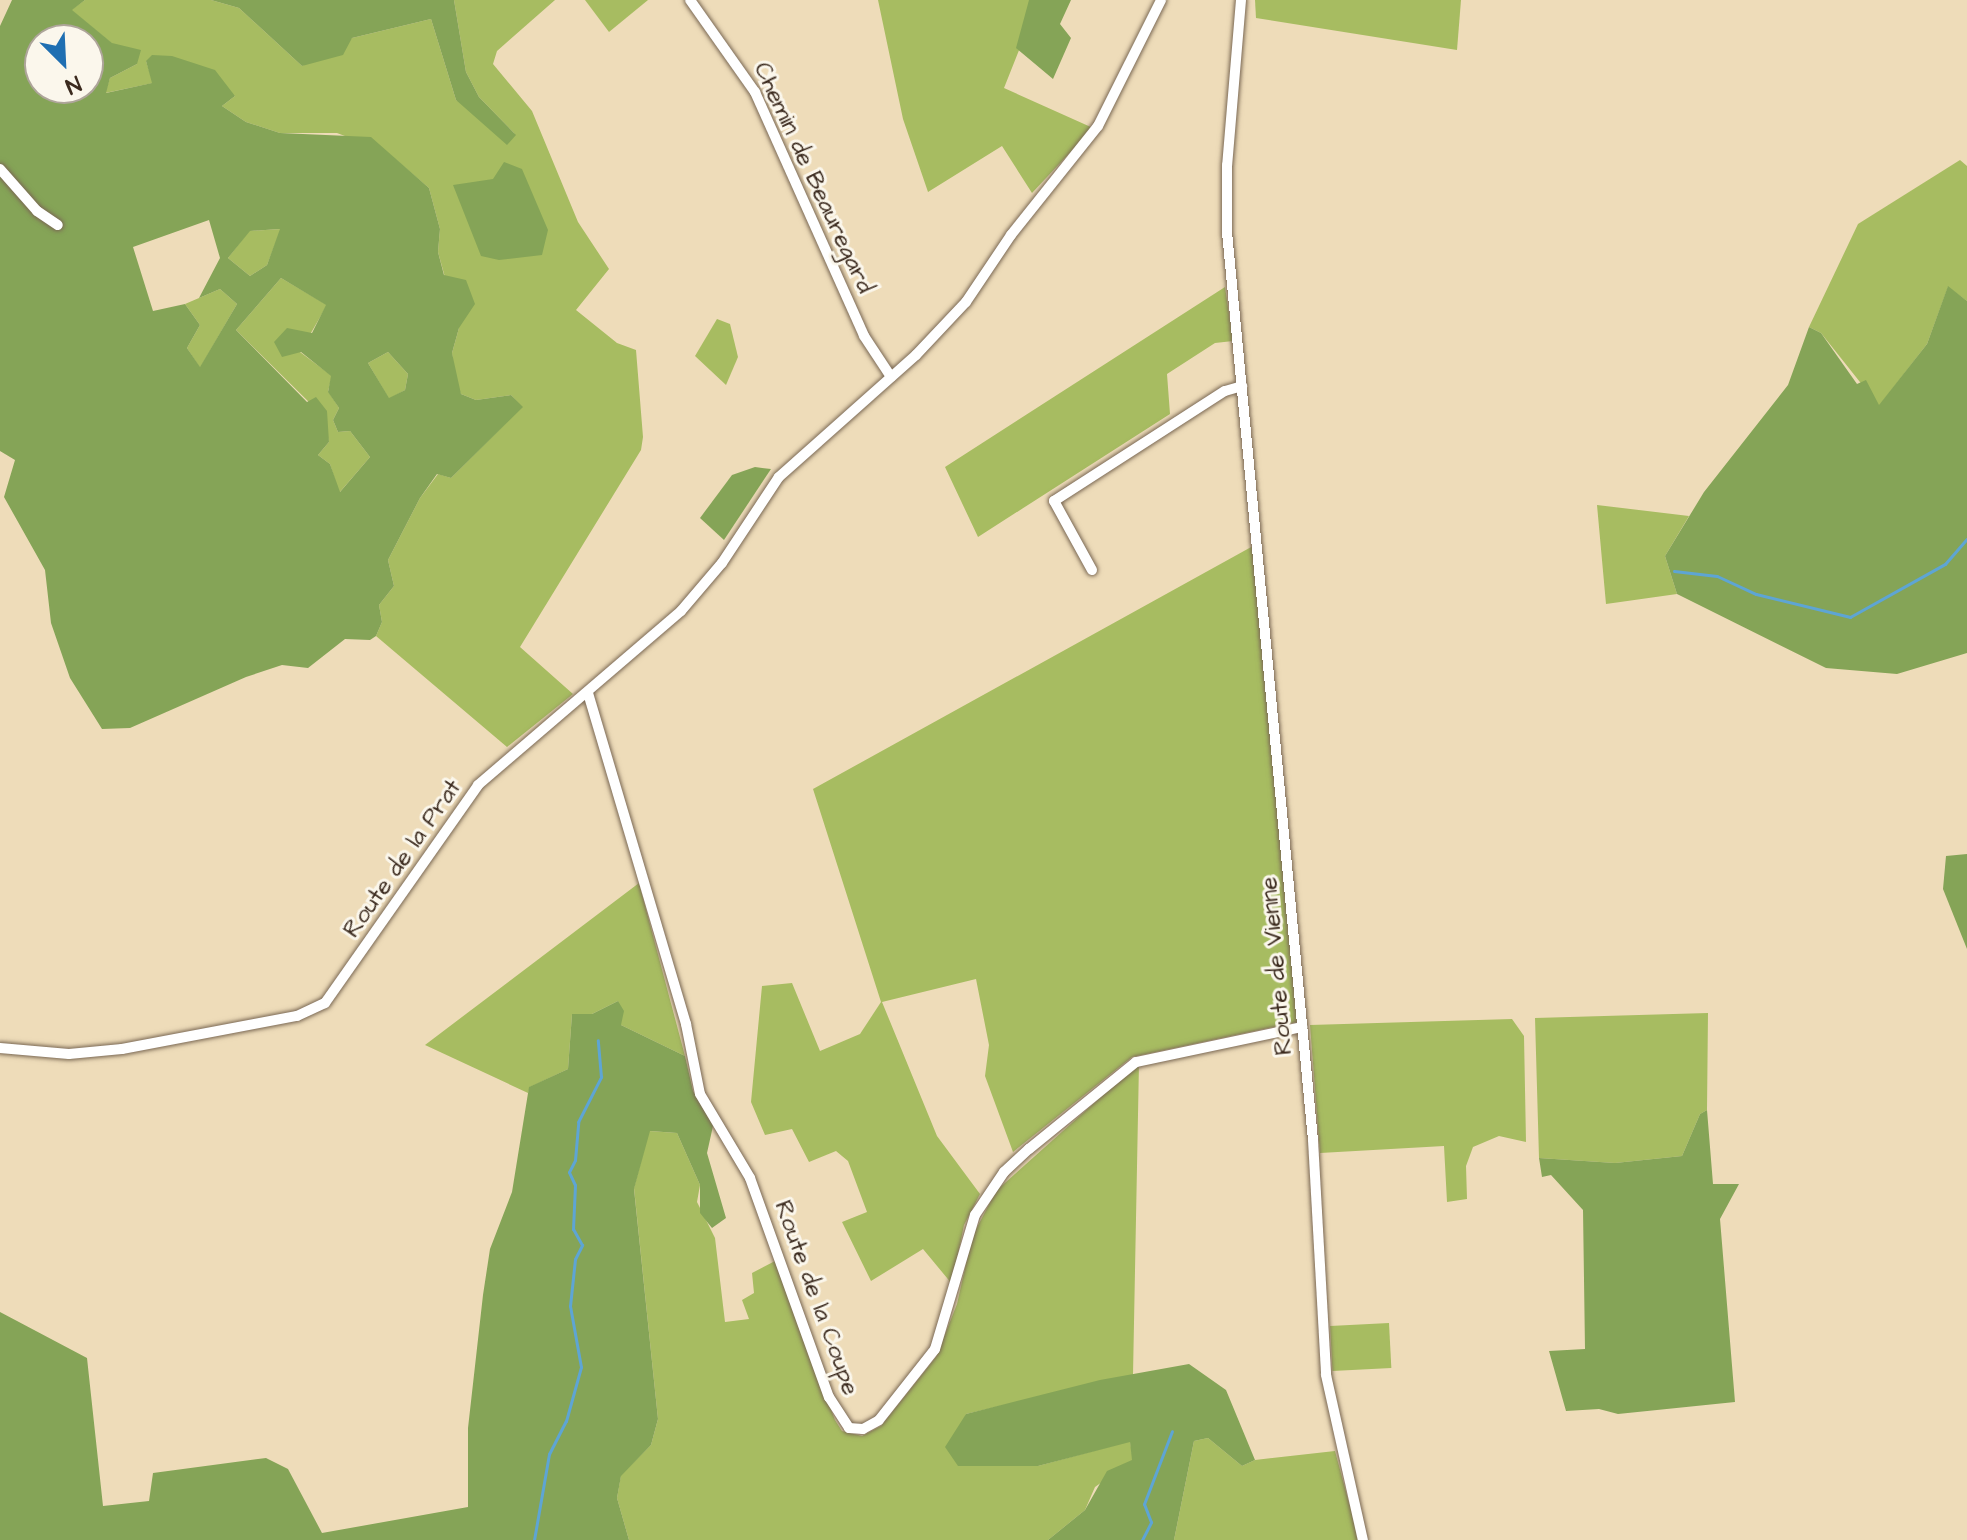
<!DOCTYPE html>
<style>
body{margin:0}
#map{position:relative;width:1967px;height:1540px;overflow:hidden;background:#eedcb9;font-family:"Architects Daughter",sans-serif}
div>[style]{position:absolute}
.green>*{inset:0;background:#a7bc61;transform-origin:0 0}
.forest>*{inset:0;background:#85a457}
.stream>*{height:3px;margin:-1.5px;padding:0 1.5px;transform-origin:1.5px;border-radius:1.5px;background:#5ea5d4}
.roads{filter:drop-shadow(0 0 2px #7a6854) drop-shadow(0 0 2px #7a6854)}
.street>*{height:10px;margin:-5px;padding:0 5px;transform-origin:5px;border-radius:5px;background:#fff}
span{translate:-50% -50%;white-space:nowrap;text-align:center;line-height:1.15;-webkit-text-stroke:6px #fbf7ec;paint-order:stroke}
.street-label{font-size:24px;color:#3b2a1e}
.north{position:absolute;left:24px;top:24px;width:80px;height:80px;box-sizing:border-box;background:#fbf7ec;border:2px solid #aea59a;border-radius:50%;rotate:156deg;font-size:22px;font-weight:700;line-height:32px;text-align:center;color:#3b2a1e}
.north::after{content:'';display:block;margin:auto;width:28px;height:36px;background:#1f6fb2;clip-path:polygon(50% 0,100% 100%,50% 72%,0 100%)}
</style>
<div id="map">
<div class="green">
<i style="clip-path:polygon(85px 0,211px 0,239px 8px,302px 66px,352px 38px,431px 19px,456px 100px,515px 134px,479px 97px,466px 72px,454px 0,555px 0,497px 51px,493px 64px,532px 111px,578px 222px,609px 269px,576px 310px,617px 343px,636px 350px,643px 437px,641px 450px,520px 647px,573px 694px,507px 747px,376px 636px,382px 622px,379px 605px,394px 586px,388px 560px,420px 498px,438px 474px,451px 478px,522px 407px,511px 395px,476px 400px,461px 394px,455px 382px,452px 353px,459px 328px,438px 252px,440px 229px,429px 188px,387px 152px,337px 133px,280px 133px,246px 122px,222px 106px,235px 96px,146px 61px,153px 83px,105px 93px,110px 78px,137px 64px,71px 10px)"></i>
<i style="clip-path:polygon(585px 0,648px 0,609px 32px)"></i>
<i style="clip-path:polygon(878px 0,1039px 0,1004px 88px,1093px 128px,1032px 193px,1002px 146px,928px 192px,903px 119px)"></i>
<i style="clip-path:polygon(1255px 0,1461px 0,1457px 50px,1256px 18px)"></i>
<i style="clip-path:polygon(1960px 160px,1967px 166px,1967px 301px,1948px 287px,1927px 344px,1879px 406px,1821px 333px,1809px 327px,1858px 224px)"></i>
<i style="clip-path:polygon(281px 229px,267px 265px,250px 276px,228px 258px,249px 231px)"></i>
<i style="clip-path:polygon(281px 278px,327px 305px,300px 352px,332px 376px,328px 391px,339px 408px,333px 420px,338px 432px,350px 431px,370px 457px,339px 493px,330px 464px,318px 455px,329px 442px,323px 416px,236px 330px)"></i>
<i style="clip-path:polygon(1225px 287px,1233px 341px,1215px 343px,1167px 374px,1170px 414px,978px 537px,945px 467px)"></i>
<i style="clip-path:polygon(220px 289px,237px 304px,200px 368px,187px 348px,200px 325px,185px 304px)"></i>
<i style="clip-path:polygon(717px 319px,730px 324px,738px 357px,726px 385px,695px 356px)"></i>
<i style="clip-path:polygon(388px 352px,408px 374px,405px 390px,389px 399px,368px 363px)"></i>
<i style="clip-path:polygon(1597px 505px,1689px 516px,1665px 556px,1677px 594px,1606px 604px)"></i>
<i style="clip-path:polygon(1253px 546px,1297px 1022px,1132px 1057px,1013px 1152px,985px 1076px,989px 1045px,976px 979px,882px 1002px,937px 1136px,980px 1194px,964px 1225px,952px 1284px,923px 1249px,871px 1281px,842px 1222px,867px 1212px,848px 1161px,836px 1151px,809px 1162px,792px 1129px,765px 1135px,751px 1102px,762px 986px,792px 983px,820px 1051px,860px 1034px,881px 1002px,813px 789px)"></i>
<i style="clip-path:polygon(639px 883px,685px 1056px,621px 1025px,618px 1001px,592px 1014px,572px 1014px,568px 1069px,530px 1087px,528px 1093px,425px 1045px)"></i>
<i style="clip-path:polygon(1708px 1013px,1707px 1110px,1700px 1114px,1682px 1156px,1615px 1163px,1539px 1158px,1535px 1018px)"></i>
<i style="clip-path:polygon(1512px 1019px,1524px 1036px,1526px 1142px,1499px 1136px,1473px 1147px,1466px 1166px,1467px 1199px,1447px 1202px,1444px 1146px,1320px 1153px,1310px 1025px)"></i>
<i style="clip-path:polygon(1139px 1063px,1133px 1375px,966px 1414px,958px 1466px,1038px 1466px,1130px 1441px,1133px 1460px,1095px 1487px,1085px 1510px,1048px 1540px,629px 1540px,617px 1498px,621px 1475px,651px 1445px,658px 1419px,634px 1188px,649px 1131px,677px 1133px,700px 1185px,697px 1202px,715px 1238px,725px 1322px,749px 1319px,742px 1300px,754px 1293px,752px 1273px,775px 1261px,835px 1420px,842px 1431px,862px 1436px,881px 1426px,936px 1357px,957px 1304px,972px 1237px,996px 1191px)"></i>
<i style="left:1389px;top:1323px;width:45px;height:59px;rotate:87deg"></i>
<i style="clip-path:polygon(1208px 1438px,1242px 1466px,1255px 1460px,1335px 1451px,1359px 1540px,1174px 1540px,1194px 1441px)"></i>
</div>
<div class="forest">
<i style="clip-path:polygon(evenodd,12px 0,85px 0,72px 10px,112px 43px,141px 50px,137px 64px,110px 78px,106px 93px,152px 83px,146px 61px,152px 55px,172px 56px,215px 70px,235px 96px,222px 106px,246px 122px,280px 133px,371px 137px,429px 188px,440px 229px,438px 252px,444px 275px,466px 280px,475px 304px,459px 328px,452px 353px,461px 394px,476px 400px,511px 395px,523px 407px,451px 478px,437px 474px,420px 498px,388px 560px,394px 586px,379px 605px,382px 622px,376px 636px,370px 640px,345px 639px,308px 668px,282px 665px,246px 677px,130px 728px,102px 729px,70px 678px,51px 623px,45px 570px,4px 497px,15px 460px,0 451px,0 26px,12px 0,40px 40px,88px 40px,88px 88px,40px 88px,40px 40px,12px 0,209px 220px,220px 258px,199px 298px,220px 289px,237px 304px,200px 367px,187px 348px,200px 325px,185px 304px,153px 311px,133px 247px,209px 220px,12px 0,280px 229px,267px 265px,250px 276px,228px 258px,250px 231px,280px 229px,12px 0,281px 278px,326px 305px,312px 333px,287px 328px,274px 342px,282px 357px,301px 352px,331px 376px,328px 392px,339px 408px,333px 420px,338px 432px,350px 431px,370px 457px,340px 492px,330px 464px,318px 455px,329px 442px,327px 411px,316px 397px,307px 402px,236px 330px,281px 278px,12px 0,388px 352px,408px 374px,405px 390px,389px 398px,368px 363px,388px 352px)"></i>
<i style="clip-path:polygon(211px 0,454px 0,466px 72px,479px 97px,516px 135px,507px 145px,456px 100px,431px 19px,352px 38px,343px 55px,302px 66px,239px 8px)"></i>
<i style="clip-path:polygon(1029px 0,1071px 0,1060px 24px,1071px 38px,1053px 79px,1016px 48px)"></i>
<i style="clip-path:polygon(504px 162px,522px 169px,548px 230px,542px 255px,499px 260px,481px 256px,453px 185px,493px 179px)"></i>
<i style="clip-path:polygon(1948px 286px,1967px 301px,1967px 653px,1897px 674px,1826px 668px,1677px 594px,1665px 556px,1704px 492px,1788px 385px,1809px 327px,1821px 333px,1857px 384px,1866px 380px,1879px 405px,1927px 344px)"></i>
<i style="clip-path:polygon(755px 467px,771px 469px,724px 540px,700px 518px,732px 475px)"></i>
<i style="clip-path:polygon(1967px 854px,1967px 949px,1943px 889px,1946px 856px)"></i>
<i style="clip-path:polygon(618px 1001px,624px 1011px,621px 1025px,685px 1056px,693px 1091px,713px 1126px,707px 1153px,726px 1218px,712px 1228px,700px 1213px,700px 1185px,677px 1133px,650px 1131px,634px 1189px,658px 1419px,651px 1445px,621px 1476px,617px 1498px,629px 1540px,0 1540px,0 1312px,87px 1358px,103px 1506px,149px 1501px,153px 1473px,266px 1458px,288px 1469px,322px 1533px,468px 1507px,468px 1428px,483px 1295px,490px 1249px,512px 1192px,529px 1087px,568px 1069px,572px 1014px,592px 1014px)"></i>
<i style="clip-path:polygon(1707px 1110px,1713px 1184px,1739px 1184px,1720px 1219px,1735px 1402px,1618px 1414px,1599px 1409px,1566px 1411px,1549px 1351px,1585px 1349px,1583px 1210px,1551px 1175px,1542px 1177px,1539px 1158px,1615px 1163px,1682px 1156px,1700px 1114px)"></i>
<i style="clip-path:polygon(1189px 1364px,1226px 1390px,1255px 1460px,1242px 1466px,1208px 1438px,1194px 1441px,1174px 1540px,1048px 1540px,1085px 1510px,1107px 1471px,1132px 1460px,1130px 1442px,1038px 1466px,958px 1466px,945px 1447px,966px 1414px,1100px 1380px)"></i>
</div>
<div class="stream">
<i style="left:1674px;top:571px;width:43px;rotate:6.6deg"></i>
<i style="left:1717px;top:576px;width:43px;rotate:24.8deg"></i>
<i style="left:1756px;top:594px;width:97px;rotate:13.7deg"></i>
<i style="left:1850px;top:617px;width:109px;rotate:-29.2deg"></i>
<i style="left:1945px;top:564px;width:33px;rotate:-49deg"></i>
<i style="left:534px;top:1540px;width:87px;rotate:-80.1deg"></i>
<i style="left:549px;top:1454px;width:37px;rotate:-63deg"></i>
<i style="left:566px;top:1421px;width:56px;rotate:-74.5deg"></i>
<i style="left:581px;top:1367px;width:62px;rotate:-100.2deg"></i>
<i style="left:570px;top:1306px;width:47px;rotate:-83.9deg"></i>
<i style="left:575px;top:1259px;width:16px;rotate:-63deg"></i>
<i style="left:582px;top:1245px;width:18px;rotate:-119deg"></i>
<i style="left:573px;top:1229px;width:44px;rotate:-87.4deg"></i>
<i style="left:575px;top:1185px;width:14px;rotate:-115deg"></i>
<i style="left:569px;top:1172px;width:13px;rotate:-63deg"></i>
<i style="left:575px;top:1160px;width:38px;rotate:-85deg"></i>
<i style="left:578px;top:1122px;width:51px;rotate:-62.9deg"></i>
<i style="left:601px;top:1077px;width:37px;rotate:-95deg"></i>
<i style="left:1142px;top:1540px;width:20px;rotate:-63deg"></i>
<i style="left:1151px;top:1522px;width:19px;rotate:-111deg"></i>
<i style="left:1144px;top:1504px;width:78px;rotate:-69deg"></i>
</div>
<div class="roads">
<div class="street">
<i style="left:690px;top:0;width:113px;rotate:54.8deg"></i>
<i style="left:755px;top:92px;width:267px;rotate:65.9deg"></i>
<i style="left:864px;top:336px;width:49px;rotate:56.6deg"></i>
<i style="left:1241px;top:0;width:166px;rotate:94.8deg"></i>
<i style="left:1227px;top:165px;width:67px;rotate:90deg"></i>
<i style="left:1227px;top:232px;width:912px;rotate:84.59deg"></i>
<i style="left:1313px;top:1140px;width:235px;rotate:86.8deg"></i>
<i style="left:1326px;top:1375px;width:169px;rotate:77.4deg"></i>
<i style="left:0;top:169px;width:56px;rotate:48.6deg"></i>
<i style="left:37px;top:211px;width:25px;rotate:34deg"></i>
<i style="left:1092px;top:570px;width:79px;rotate:-118.8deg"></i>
<i style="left:1054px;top:501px;width:203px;rotate:-32.8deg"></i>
<i style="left:1225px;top:391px;width:18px;rotate:-16deg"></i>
<i style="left:588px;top:693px;width:345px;rotate:73.5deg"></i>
<i style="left:686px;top:1024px;width:71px;rotate:78.7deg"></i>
<i style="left:700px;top:1094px;width:98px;rotate:59.2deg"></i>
<i style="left:750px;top:1178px;width:233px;rotate:70.2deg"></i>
<i style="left:829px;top:1397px;width:37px;rotate:57deg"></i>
<i style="left:849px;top:1428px;width:14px;rotate:4deg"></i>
<i style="left:863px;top:1429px;width:18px;rotate:-29deg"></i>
<i style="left:879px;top:1420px;width:90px;rotate:-51.7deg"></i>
<i style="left:935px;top:1349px;width:140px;rotate:-73.4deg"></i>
<i style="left:975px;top:1215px;width:52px;rotate:-56deg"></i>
<i style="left:1004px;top:1172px;width:34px;rotate:-43deg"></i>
<i style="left:1029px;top:1149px;width:138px;rotate:-39.1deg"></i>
<i style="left:1136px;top:1062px;width:170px;rotate:-11.9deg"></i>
<i style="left:0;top:1048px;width:69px;rotate:5deg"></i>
<i style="left:69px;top:1054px;width:53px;rotate:-5.4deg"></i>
<i style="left:122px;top:1049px;width:178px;rotate:-10.7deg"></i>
<i style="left:297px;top:1016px;width:31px;rotate:-25deg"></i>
<i style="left:325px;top:1003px;width:266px;rotate:-54.9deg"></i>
<i style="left:478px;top:785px;width:267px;rotate:-40.6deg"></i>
<i style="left:681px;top:611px;width:63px;rotate:-49.5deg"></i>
<i style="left:722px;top:563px;width:103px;rotate:-56.5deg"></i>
<i style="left:779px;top:477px;width:183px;rotate:-41.7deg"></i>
<i style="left:916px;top:355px;width:73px;rotate:-46.7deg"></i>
<i style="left:966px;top:302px;width:81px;rotate:-56.1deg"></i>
<i style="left:1011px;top:235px;width:139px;rotate:-51.4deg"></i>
<i style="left:1098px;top:126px;width:141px;rotate:-63.4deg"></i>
</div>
</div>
<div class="street-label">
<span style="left:813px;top:178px;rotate:65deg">Chemin de Beauregard</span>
<span style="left:403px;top:859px;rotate:-55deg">Route de la Prat</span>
<span style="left:1277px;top:966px;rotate:-95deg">Route de Vienne</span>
<span style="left:816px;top:1298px;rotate:70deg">Route de la Coupe</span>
</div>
<div class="north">N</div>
</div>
